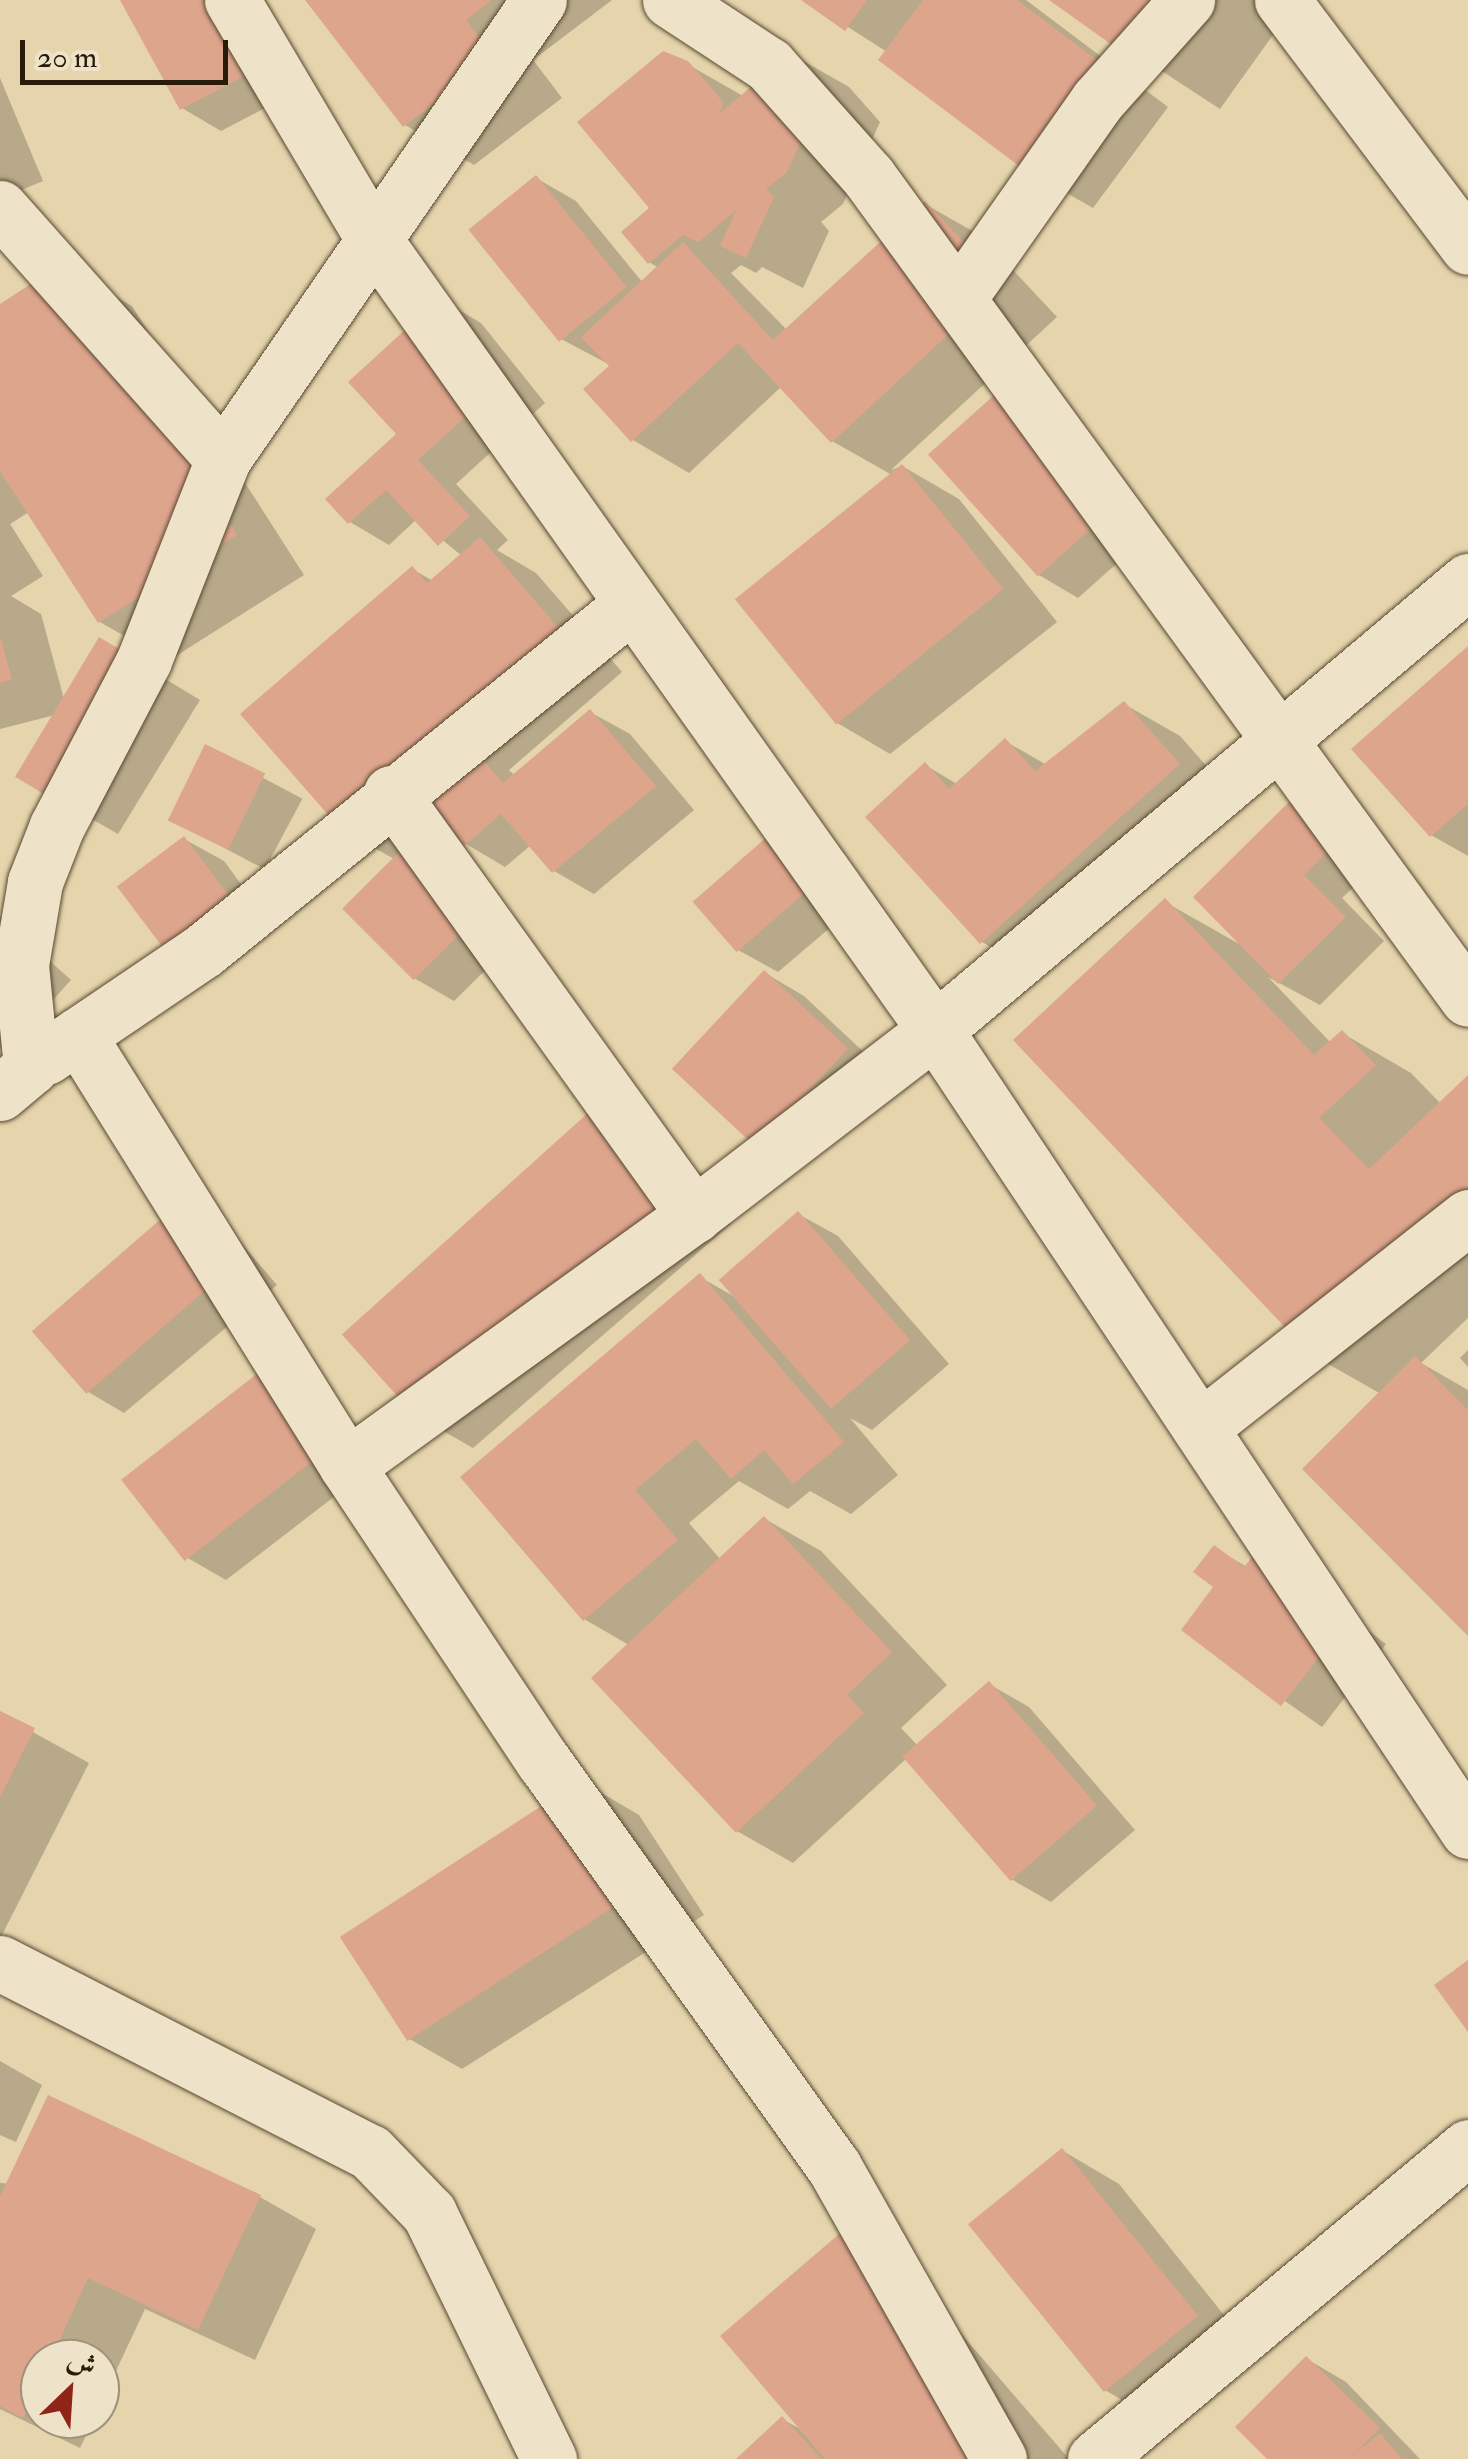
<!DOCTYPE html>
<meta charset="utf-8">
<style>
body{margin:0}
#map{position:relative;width:1468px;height:2459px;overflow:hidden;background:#e5d4ac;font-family:"IM FELL Double Pica",Amiri,serif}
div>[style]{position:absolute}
.shadow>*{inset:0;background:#0003;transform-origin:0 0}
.building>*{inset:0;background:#dea58d;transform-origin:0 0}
.roads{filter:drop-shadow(0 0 2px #584932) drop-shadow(0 0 2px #584932)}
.minor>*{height:55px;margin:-27.5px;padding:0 27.5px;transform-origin:27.5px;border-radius:27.5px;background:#eee3c9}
span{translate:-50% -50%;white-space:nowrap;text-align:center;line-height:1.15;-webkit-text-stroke:9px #eee3c9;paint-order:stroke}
.north{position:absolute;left:20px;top:2339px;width:100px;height:100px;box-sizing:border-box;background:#eee3c9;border:2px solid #9f937c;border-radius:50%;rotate:25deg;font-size:28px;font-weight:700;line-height:40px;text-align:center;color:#291b09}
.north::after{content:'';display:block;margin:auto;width:35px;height:45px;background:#8f2418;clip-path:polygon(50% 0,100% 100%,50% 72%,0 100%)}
.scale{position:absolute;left:20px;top:40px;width:208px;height:45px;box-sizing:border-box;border:5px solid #291b09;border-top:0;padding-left:12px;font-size:30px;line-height:35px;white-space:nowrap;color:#291b09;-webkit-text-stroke:8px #eee3c9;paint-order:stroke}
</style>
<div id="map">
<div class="shadow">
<i style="clip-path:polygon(122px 0,265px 0,311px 84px,221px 131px,182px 108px)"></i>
<i style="clip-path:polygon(308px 0,612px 0,533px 60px,562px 98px,474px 165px,405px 125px)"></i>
<i style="clip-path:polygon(806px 0,1026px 0,1168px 107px,1093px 208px,1037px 176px,887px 52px)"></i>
<i style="clip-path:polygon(1053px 0,1298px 0,1220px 109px)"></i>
<i style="clip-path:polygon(793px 55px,849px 87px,880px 122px,843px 204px,821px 222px,829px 231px,803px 288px,762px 267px,756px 273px,741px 265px,731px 273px,787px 330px,925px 204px,981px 236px,1057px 317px,891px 470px,902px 466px,959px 499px,1057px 622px,890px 754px,834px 721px,892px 475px,832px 441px,782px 386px,689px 473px,633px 440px,612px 366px,561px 339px,536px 178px,576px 201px,643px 283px,659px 268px,649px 262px,652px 208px,687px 64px,743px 96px)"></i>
<i style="clip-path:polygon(0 78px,43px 181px,0 199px)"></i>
<i style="clip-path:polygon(63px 266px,132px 306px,304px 575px,168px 661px,100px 622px,29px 512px,10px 524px,43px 576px,11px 596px,41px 614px,64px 699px,139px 663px,200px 700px,118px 834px,78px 811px,55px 715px,0 729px,0 307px)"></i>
<i style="clip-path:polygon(442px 300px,481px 323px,545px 403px,456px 484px,508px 540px,497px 550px,536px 573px,622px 672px,509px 770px,515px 776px,590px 712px,630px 734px,694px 810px,594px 894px,554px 871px,531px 845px,505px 867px,466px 844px,448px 823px,424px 844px,524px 932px,454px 1001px,414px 978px,394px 859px,345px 831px,412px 569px,433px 581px,462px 556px,417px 519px,389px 545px,350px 522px,400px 434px)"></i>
<i style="clip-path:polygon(1052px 405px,1159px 526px,1078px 598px,1039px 575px)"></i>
<i style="clip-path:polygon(1468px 649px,1468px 856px,1431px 835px)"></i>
<i style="clip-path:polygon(1124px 704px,1180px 736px,1234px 797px,1038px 974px,982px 942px,925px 765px,957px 784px,1005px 741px,1045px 764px)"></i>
<i style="left:207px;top:748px;width:108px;height:80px;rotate:28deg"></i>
<i style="clip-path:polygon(1296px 799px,1378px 864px,1342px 898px,1384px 941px,1320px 1005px,1268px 977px,1331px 1043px,1342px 1033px,1411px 1073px,1441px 1104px,1468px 1079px,1468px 1318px,1421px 1363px,1468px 1390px,1468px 1633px,1381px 1394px,1316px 1357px,1165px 902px,1241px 945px)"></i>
<i style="clip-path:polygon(184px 839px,224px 861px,271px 925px,206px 973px)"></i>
<i style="clip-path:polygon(830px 843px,872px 892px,778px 972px,738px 950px,696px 901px)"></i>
<i style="clip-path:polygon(0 916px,71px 980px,7px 1051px,0 1047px)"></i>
<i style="clip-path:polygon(765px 973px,804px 996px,886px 1073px,795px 1168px)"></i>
<i style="clip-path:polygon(655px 1138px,731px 1224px,473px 1448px,417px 1416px)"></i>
<i style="clip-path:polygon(798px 1214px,838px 1236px,949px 1364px,872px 1430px,850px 1418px,898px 1475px,851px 1514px,810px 1491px,788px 1509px,739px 1481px,689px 1523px,721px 1560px,765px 1519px,821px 1551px,947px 1685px,901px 1728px,918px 1746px,989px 1684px,1029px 1707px,1135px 1830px,1051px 1902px,1011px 1879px,907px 1758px,793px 1863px,737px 1831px,629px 1645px,584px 1619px,700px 1277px,735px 1297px)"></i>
<i style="clip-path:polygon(225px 1224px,277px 1285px,124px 1413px,85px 1390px)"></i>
<i style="clip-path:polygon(1468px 1350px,1468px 1367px,1460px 1358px)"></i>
<i style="clip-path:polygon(263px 1372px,365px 1473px,226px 1580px,186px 1557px)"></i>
<i style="clip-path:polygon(1215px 1548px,1247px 1567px,1297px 1577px,1386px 1644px,1322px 1727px,1184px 1630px,1217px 1587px)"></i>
<i style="clip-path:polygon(0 1714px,89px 1763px,0 1939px)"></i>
<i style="clip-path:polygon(583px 1782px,639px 1815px,704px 1915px,462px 2069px,406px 2037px)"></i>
<i style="clip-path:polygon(0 2061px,42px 2085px,16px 2142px,0 2135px)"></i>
<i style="clip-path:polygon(1063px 2151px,1119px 2184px,1252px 2350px,1161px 2423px,1105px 2390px)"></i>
<i style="clip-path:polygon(0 2183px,260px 2197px,316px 2229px,255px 2360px,145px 2309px,100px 2405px,100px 2359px,40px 2359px,40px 2419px,94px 2419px,80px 2448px,0 2409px)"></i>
<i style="clip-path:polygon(902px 2265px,1069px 2459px,740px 2459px,782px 2419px,804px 2431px)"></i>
<i style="clip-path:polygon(1307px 2359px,1346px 2382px,1420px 2459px,1271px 2459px)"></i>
</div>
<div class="building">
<i style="clip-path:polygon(120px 0,240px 0,272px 61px,180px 110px)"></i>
<i style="clip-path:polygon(305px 0,492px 0,466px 20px,495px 58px,403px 127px)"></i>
<i style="clip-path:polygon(801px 0,867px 0,845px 31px)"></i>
<i style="clip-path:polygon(923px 0,1017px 0,1114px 73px,1035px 178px,878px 60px)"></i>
<i style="clip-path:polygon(1049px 0,1201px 0,1150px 72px)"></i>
<i style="clip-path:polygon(663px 51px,688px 61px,724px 103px,719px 114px,792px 52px,825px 88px,787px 172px,766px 189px,774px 197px,746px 258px,720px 246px,736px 210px,699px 242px,683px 235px,648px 264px,621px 232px,649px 208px,577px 122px)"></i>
<i style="left:536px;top:175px;width:144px;height:87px;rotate:51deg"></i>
<i style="clip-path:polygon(925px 201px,1003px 284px,831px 443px,738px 343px,631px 442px,583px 389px,609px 366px,581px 337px,683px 242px,773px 340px)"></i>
<i style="clip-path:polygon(63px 263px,237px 535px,98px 623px,0 471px,0 304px)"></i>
<i style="clip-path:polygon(441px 297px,507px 379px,418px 460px,470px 516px,438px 546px,386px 490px,348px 524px,325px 499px,396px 434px,348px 382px)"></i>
<i style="left:1012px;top:379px;width:164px;height:113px;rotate:48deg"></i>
<i style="left:902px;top:464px;width:161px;height:215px;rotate:51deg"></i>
<i style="clip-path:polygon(480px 537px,568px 639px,344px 833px,240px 714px,412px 566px,427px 583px)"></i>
<i style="left:99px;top:637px;width:74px;height:163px;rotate:31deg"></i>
<i style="clip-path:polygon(1px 638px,12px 680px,0 683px,0 639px)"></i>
<i style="clip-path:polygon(1468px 646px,1468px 804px,1430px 837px,1351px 749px)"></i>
<i style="clip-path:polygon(1124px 701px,1180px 764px,980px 944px,865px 817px,925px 762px,949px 789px,1005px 738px,1035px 771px)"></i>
<i style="clip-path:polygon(590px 709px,656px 786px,552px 873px,501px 814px,464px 846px,412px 785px,465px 739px,503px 783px)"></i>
<i style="left:205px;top:744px;width:67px;height:85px;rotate:26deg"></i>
<i style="clip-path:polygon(1295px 796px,1340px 840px,1304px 875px,1346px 917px,1278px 984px,1193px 897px)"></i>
<i style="left:790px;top:817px;width:67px;height:129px;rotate:49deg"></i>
<i style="left:184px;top:836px;width:82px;height:84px;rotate:53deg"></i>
<i style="left:415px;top:836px;width:101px;height:103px;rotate:45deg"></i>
<i style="clip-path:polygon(1165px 898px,1314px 1055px,1342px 1030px,1376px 1065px,1319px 1118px,1369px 1169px,1468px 1075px,1468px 1215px,1315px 1359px,1013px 1040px)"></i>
<i style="left:764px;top:970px;width:115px;height:135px;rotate:43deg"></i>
<i style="left:599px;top:1103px;width:118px;height:346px;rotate:48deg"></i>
<i style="left:185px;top:1198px;width:83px;height:203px;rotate:49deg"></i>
<i style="left:798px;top:1211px;width:171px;height:105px;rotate:49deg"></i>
<i style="clip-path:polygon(700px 1273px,844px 1442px,793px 1484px,764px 1450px,731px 1479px,696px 1439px,635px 1490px,678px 1540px,583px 1621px,460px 1477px)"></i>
<i style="clip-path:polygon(1415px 1356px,1468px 1410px,1468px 1636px,1302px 1469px)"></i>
<i style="left:263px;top:1369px;width:103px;height:180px;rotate:52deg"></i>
<i style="clip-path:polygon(764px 1516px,892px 1652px,847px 1695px,864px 1713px,736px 1833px,591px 1678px)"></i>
<i style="clip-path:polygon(1214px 1545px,1244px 1567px,1257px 1551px,1348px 1620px,1281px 1706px,1181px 1630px,1213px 1587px,1193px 1572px)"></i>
<i style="left:989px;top:1681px;width:165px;height:115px;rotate:49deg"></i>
<i style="clip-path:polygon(0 1711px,35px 1728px,0 1797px)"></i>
<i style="left:583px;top:1779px;width:124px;height:290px;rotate:57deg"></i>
<i style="clip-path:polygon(1468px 1960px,1468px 2032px,1434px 1985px)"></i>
<i style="clip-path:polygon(48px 2095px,261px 2195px,198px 2330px,88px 2278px,51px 2359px,40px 2359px,40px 2382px,23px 2418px,0 2406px,0 2196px)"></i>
<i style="left:1062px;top:2148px;width:216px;height:121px;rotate:51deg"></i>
<i style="clip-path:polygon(845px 2229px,1019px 2432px,987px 2459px,825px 2459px,720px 2336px)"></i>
<i style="clip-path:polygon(1306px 2356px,1380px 2428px,1351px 2457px,1380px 2433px,1402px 2459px,1267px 2459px,1235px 2427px)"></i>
<i style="clip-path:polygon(782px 2416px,822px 2459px,736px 2459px)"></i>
</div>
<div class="roads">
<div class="minor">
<i style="left:232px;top:0;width:277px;rotate:59.4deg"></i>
<i style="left:373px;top:238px;width:971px;rotate:54.64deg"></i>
<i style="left:935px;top:1030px;width:962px;rotate:56.36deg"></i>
<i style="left:670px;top:0;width:118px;rotate:33.3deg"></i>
<i style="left:769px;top:65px;width:149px;rotate:48.3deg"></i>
<i style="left:868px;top:176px;width:1018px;rotate:53.91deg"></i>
<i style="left:1282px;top:0;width:309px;rotate:53deg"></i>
<i style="left:0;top:208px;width:336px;rotate:48.4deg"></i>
<i style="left:958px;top:299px;width:243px;rotate:-54.9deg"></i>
<i style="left:1098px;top:100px;width:134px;rotate:-48.3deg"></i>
<i style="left:391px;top:793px;width:520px;rotate:54.32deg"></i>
<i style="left:78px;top:1035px;width:508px;rotate:58.03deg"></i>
<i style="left:347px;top:1466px;width:356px;rotate:56.4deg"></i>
<i style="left:544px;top:1762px;width:498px;rotate:54.4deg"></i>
<i style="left:834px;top:2167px;width:335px;rotate:60.5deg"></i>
<i style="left:46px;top:1057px;width:191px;rotate:-34.1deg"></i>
<i style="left:204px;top:950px;width:550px;rotate:-38.95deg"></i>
<i style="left:0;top:1093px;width:40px;rotate:-40deg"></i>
<i style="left:31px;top:1067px;width:102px;rotate:-95.6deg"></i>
<i style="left:21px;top:965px;width:84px;rotate:-80.4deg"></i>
<i style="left:35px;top:882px;width:60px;rotate:-68.6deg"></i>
<i style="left:57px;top:826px;width:187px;rotate:-62.3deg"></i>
<i style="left:144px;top:660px;width:216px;rotate:-68.5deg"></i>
<i style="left:223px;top:459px;width:557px;rotate:-55.45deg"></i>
<i style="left:1200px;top:1428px;width:341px;rotate:-38.2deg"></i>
<i style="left:347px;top:1466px;width:428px;rotate:-35.9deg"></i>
<i style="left:694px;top:1215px;width:304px;rotate:-37.5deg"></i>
<i style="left:935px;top:1030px;width:697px;rotate:-40.11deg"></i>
<i style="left:0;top:1963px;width:415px;rotate:27.1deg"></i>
<i style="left:370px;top:2152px;width:85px;rotate:46deg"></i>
<i style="left:429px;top:2213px;width:274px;rotate:64deg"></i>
<i style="left:1095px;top:2459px;width:486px;rotate:-39.9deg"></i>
</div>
</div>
<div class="north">ش</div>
<div class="scale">20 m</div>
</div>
